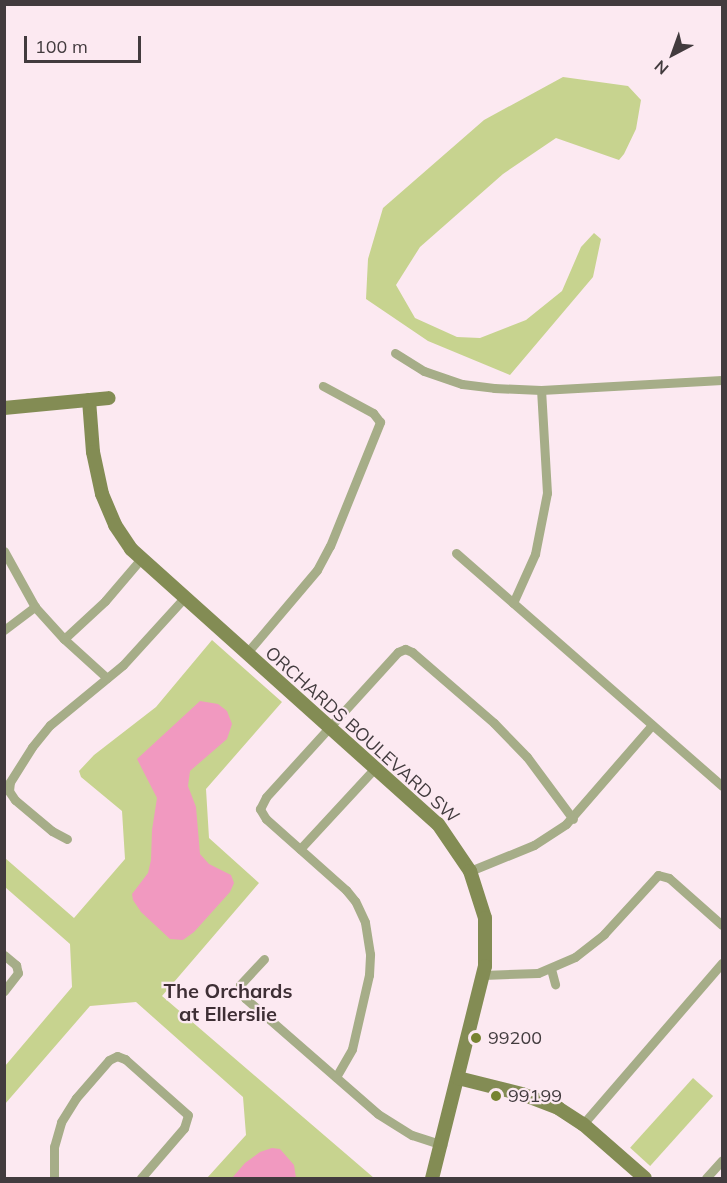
<!DOCTYPE html>
<style>
body{margin:0}
#map{position:relative;width:727px;height:1183px;overflow:hidden;background:#fce9f1;font-family:Mulish,sans-serif}
div>[style]{position:absolute}
.green>*{inset:0;background:#c7d38f;transform-origin:0 0}
.water>*{inset:0;background:#f199c0}
.street>*{height:9px;margin:-4.5px;padding:0 4.5px;transform-origin:4.5px;border-radius:4.5px;background:#a6ad88}
.secondary>*{height:14px;margin:-7px;padding:0 7px;transform-origin:7px;border-radius:7px;background:#838c54}
.dots>*{width:16px;height:16px;translate:-50% -50%;box-sizing:border-box;border:3px solid #fce9f1;border-radius:50%}
span{translate:-50% -50%;white-space:nowrap;text-align:center;line-height:1.15;-webkit-text-stroke:4.5px #fce9f1;paint-order:stroke}
.street-label{font-size:18px;color:#423b3e}
.poi-label{font-size:18px;color:#423b3e}
.left{translate:0 -50%;text-align:left}
.neighbourhood-label{font-size:20px;color:#3e2f35;font-weight:700}
.frame{position:absolute;inset:0;border:6px solid #423b3e;pointer-events:none}
.north{position:absolute;left:643px;top:24px;width:60px;height:60px;-webkit-text-stroke:4px #fce9f1;paint-order:stroke;rotate:221deg;font-size:16px;font-weight:700;line-height:24px;text-align:center;color:#423b3e}
.north::after{content:'';display:block;margin:auto;width:21px;height:27px;background:#423b3e;clip-path:polygon(50% 0,100% 100%,50% 72%,0 100%)}
.scale{position:absolute;left:24px;top:36px;width:117px;height:27px;box-sizing:border-box;border:3px solid #423b3e;border-top:0;padding-left:8px;font-size:18px;line-height:21px;white-space:nowrap;color:#423b3e;-webkit-text-stroke:4px #fce9f1;paint-order:stroke}
</style>
<div id="map">
<div class="green">
<i style="clip-path:polygon(563px 77px,628px 86px,641px 100px,636px 129px,624px 154px,619px 160px,556px 138px,503px 174px,420px 247px,396px 285px,415px 318px,457px 337px,480px 338px,526px 320px,562px 291px,581px 247px,594px 233px,601px 239px,593px 277px,510px 375px,428px 341px,366px 299px,368px 259px,383px 208px,484px 120px)"></i>
<i style="clip-path:polygon(212px 640px,282px 702px,206px 789px,209px 838px,259px 883px,162px 996px,374px 1178px,207px 1178px,246px 1135px,243px 1097px,136px 1002px,90px 1006px,5px 1104px,5px 1066px,72px 987px,70px 944px,5px 887px,5px 858px,74px 918px,125px 859px,122px 811px,81px 777px,79px 771px,94px 755px,156px 707px)"></i>
<i style="left:693px;top:1078px;width:27px;height:94px;rotate:42deg"></i>
</div>
<div class="water">
<i style="clip-path:polygon(200px 701px,218px 704px,227px 711px,232px 724px,227px 739px,190px 771px,188px 786px,196px 807px,200px 854px,209px 864px,231px 875px,234px 883px,230px 892px,194px 932px,183px 940px,170px 939px,141px 912px,133px 900px,132px 894px,148px 873px,151px 860px,152px 830px,157px 798px,137px 759px)"></i>
<i style="clip-path:polygon(272px 1148px,280px 1149px,294px 1165px,296px 1178px,232px 1178px,245px 1163px,260px 1152px)"></i>
</div>
<div class="street">
<i style="left:395px;top:353px;width:34px;rotate:32deg"></i>
<i style="left:424px;top:371px;width:40px;rotate:18.9deg"></i>
<i style="left:462px;top:384px;width:32px;rotate:7deg"></i>
<i style="left:494px;top:388px;width:47px;rotate:2.4deg"></i>
<i style="left:4px;top:551px;width:64px;rotate:61deg"></i>
<i style="left:35px;top:607px;width:43px;rotate:47.8deg"></i>
<i style="left:64px;top:639px;width:58px;rotate:42.2deg"></i>
<i style="left:456px;top:553px;width:354px;rotate:41.2deg"></i>
<i style="left:513px;top:603px;width:54px;rotate:-65.8deg"></i>
<i style="left:535px;top:554px;width:62px;rotate:-78.9deg"></i>
<i style="left:547px;top:493px;width:103px;rotate:-93.3deg"></i>
<i style="left:541px;top:390px;width:181px;rotate:-3.2deg"></i>
<i style="left:4px;top:630px;width:39px;rotate:-37deg"></i>
<i style="left:64px;top:639px;width:56px;rotate:-42.8deg"></i>
<i style="left:105px;top:601px;width:54px;rotate:-49.5deg"></i>
<i style="left:246px;top:654px;width:110px;rotate:-49.8deg"></i>
<i style="left:317px;top:570px;width:27px;rotate:-62deg"></i>
<i style="left:330px;top:546px;width:134px;rotate:-68deg"></i>
<i style="left:380px;top:422px;width:11px;rotate:-128deg"></i>
<i style="left:373px;top:413px;width:57px;rotate:-151.6deg"></i>
<i style="left:67px;top:839px;width:17px;rotate:-152deg"></i>
<i style="left:52px;top:831px;width:48px;rotate:-140deg"></i>
<i style="left:15px;top:800px;width:11px;rotate:-124deg"></i>
<i style="left:9px;top:791px;width:9px;rotate:-84deg"></i>
<i style="left:10px;top:782px;width:41px;rotate:-57.8deg"></i>
<i style="left:32px;top:747px;width:28px;rotate:-51deg"></i>
<i style="left:50px;top:725px;width:94px;rotate:-39.4deg"></i>
<i style="left:123px;top:665px;width:89px;rotate:-47.7deg"></i>
<i style="left:300px;top:849px;width:109px;rotate:-47.2deg"></i>
<i style="left:470px;top:871px;width:69px;rotate:-22.1deg"></i>
<i style="left:534px;top:845px;width:38px;rotate:-33deg"></i>
<i style="left:566px;top:824px;width:131px;rotate:-49deg"></i>
<i style="left:4px;top:955px;width:16px;rotate:40deg"></i>
<i style="left:16px;top:965px;width:8px;rotate:76deg"></i>
<i style="left:18px;top:973px;width:23px;rotate:128deg"></i>
<i style="left:264px;top:959px;width:35px;rotate:133deg"></i>
<i style="left:240px;top:985px;width:14px;rotate:69deg"></i>
<i style="left:245px;top:998px;width:176px;rotate:41.1deg"></i>
<i style="left:378px;top:1114px;width:40px;rotate:32deg"></i>
<i style="left:412px;top:1135px;width:32px;rotate:18deg"></i>
<i style="left:551px;top:969px;width:16px;rotate:75deg"></i>
<i style="left:483px;top:975px;width:55px;rotate:-2.1deg"></i>
<i style="left:538px;top:973px;width:40px;rotate:-23.4deg"></i>
<i style="left:575px;top:957px;width:37px;rotate:-38deg"></i>
<i style="left:604px;top:934px;width:80px;rotate:-47.5deg"></i>
<i style="left:658px;top:875px;width:11px;rotate:15deg"></i>
<i style="left:669px;top:878px;width:71px;rotate:41.6deg"></i>
<i style="left:336px;top:1077px;width:32px;rotate:-60deg"></i>
<i style="left:352px;top:1049px;width:76px;rotate:-77.1deg"></i>
<i style="left:369px;top:975px;width:21px;rotate:-87deg"></i>
<i style="left:370px;top:954px;width:32px;rotate:-99deg"></i>
<i style="left:365px;top:922px;width:23px;rotate:-115deg"></i>
<i style="left:355px;top:901px;width:14px;rotate:-129deg"></i>
<i style="left:346px;top:890px;width:107px;rotate:-138.4deg"></i>
<i style="left:266px;top:819px;width:12px;rotate:-121deg"></i>
<i style="left:260px;top:809px;width:13px;rotate:-63deg"></i>
<i style="left:266px;top:797px;width:196px;rotate:-47.7deg"></i>
<i style="left:398px;top:652px;width:8px;rotate:-23deg"></i>
<i style="left:405px;top:649px;width:8px;rotate:23deg"></i>
<i style="left:412px;top:652px;width:108px;rotate:40.9deg"></i>
<i style="left:494px;top:723px;width:47px;rotate:45.9deg"></i>
<i style="left:527px;top:757px;width:77px;rotate:53.4deg"></i>
<i style="left:583px;top:1124px;width:213px;rotate:-49.2deg"></i>
<i style="left:54px;top:1178px;width:31px;rotate:-90deg"></i>
<i style="left:54px;top:1147px;width:26px;rotate:-74deg"></i>
<i style="left:61px;top:1122px;width:28px;rotate:-58deg"></i>
<i style="left:76px;top:1098px;width:50px;rotate:-49deg"></i>
<i style="left:109px;top:1060px;width:9px;rotate:-27deg"></i>
<i style="left:117px;top:1056px;width:9px;rotate:21deg"></i>
<i style="left:125px;top:1059px;width:84px;rotate:41.6deg"></i>
<i style="left:188px;top:1115px;width:14px;rotate:107deg"></i>
<i style="left:184px;top:1128px;width:66px;rotate:130.7deg"></i>
<i style="left:706px;top:1178px;width:24px;rotate:-48deg"></i>
</div>
<div class="secondary">
<i style="left:89px;top:400px;width:52px;rotate:85.6deg"></i>
<i style="left:93px;top:452px;width:43px;rotate:77.9deg"></i>
<i style="left:102px;top:494px;width:34px;rotate:67deg"></i>
<i style="left:115px;top:525px;width:29px;rotate:56deg"></i>
<i style="left:131px;top:549px;width:412px;rotate:41.9deg"></i>
<i style="left:438px;top:824px;width:57px;rotate:55.8deg"></i>
<i style="left:470px;top:871px;width:49px;rotate:72.3deg"></i>
<i style="left:485px;top:918px;width:48px;rotate:90deg"></i>
<i style="left:485px;top:966px;width:219px;rotate:104deg"></i>
<i style="left:4px;top:408px;width:105px;rotate:-5.4deg"></i>
<i style="left:458px;top:1078px;width:66px;rotate:14deg"></i>
<i style="left:522px;top:1094px;width:39px;rotate:21deg"></i>
<i style="left:558px;top:1108px;width:30px;rotate:33deg"></i>
<i style="left:583px;top:1124px;width:82px;rotate:41.1deg"></i>
</div>
<div class="dots">
<i style="left:476px;top:1038px;background:#778331"></i>
<i style="left:496px;top:1096px;background:#778331"></i>
</div>
<div class="street-label">
<span style="left:362px;top:735px;rotate:42deg">ORCHARDS BOULEVARD SW</span>
</div>
<div class="poi-label">
<span class="left" style="left:488px;top:1038px">99200</span>
<span class="left" style="left:508px;top:1096px">99199</span>
</div>
<div class="neighbourhood-label">
<span style="left:228px;top:1002px">The Orchards<br>at Ellerslie</span>
</div>
<div class="frame"></div>
<div class="north">N</div>
<div class="scale">100 m</div>
</div>
